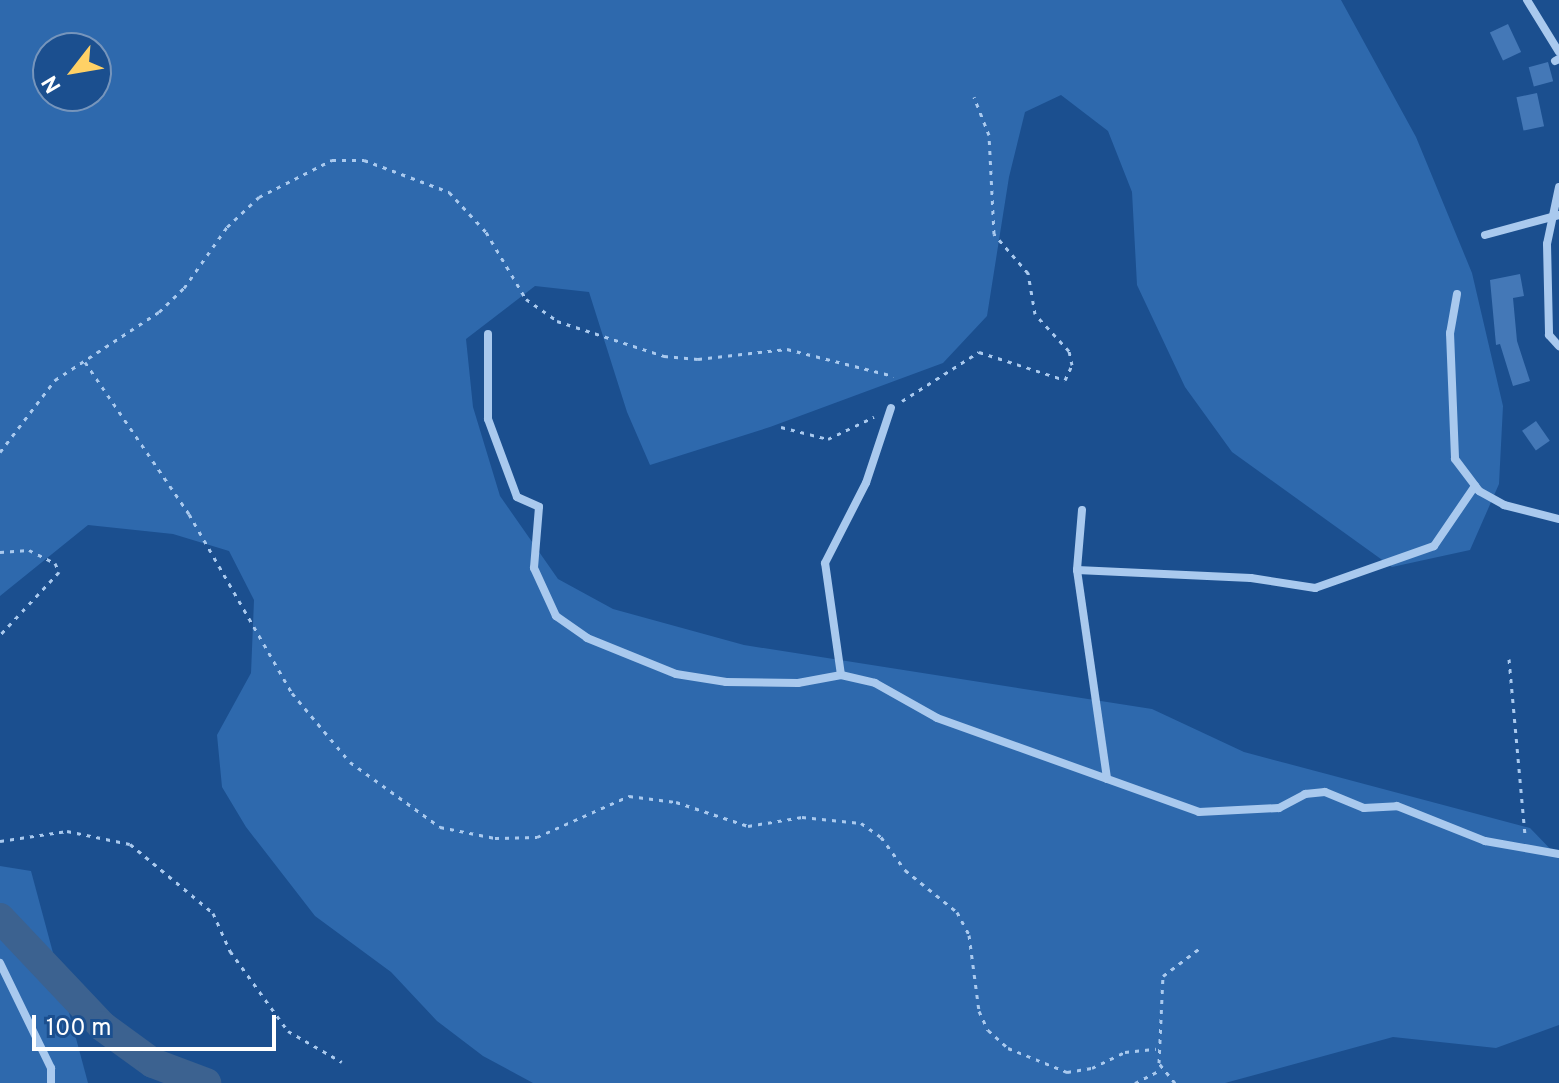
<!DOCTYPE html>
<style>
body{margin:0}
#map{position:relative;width:1559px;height:1083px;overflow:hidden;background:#1b4f8f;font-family:Overpass,sans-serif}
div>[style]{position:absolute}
.green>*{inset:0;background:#2e69ad}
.river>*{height:30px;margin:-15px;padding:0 15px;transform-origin:15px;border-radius:15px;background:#3c6290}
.building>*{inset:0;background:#4478b7;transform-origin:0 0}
.path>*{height:3px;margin-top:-1.5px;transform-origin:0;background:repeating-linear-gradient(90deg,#a9c9ee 0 4px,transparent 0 10px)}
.street>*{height:8px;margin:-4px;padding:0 4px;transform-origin:4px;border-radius:4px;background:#a9c9ee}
span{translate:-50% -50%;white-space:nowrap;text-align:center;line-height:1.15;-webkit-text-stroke:6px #1b4f8f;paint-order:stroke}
.north{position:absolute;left:32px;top:32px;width:80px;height:80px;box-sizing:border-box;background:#1b4f8f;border:2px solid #7695bc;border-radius:50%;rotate:239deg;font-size:22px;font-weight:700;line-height:32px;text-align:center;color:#fff}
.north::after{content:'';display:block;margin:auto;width:28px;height:36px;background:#ffd166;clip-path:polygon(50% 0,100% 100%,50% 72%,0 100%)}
.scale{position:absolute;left:32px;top:1015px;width:244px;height:36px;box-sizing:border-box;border:4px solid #fff;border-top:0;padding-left:10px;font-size:24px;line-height:28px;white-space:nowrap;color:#fff;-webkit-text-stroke:6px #1b4f8f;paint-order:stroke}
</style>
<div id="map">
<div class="green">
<i style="clip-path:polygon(evenodd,0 0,1341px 0,1416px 137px,1472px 273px,1503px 406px,1499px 484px,1470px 550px,1392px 567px,1232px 452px,1185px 387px,1137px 285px,1132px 192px,1108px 131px,1061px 95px,1025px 112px,1009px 177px,987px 316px,943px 363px,770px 427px,650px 465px,627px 412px,589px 292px,535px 286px,466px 339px,473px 407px,500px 496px,558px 579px,613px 609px,744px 645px,1152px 709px,1244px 752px,1530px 828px,1559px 858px,1559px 1025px,1496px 1048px,1393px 1037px,1225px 1083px,533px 1083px,483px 1056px,437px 1021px,391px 972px,315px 916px,246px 827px,222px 787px,217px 735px,251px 673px,254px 600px,229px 551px,173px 534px,88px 525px,0 596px,0 0,48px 48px,96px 48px,96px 96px,48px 96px,48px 48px)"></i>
<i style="clip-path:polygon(0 866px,31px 871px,88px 1083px,0 1083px)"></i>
</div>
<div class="river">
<i style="left:0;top:918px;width:149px;rotate:46.6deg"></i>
<i style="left:102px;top:1026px;width:63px;rotate:36deg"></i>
<i style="left:153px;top:1063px;width:57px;rotate:20.7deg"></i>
</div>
<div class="building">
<i style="left:1508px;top:24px;width:31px;height:20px;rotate:65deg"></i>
<i style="left:1548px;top:62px;width:20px;height:20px;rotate:75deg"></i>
<i style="left:1537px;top:93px;width:34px;height:21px;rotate:78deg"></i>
<i style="clip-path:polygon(1520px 274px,1524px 296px,1513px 298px,1517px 341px,1530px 381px,1513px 386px,1500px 344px,1496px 345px,1490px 280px)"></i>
<i style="left:1536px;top:421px;width:24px;height:17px;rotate:55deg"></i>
</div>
<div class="path">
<i style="left:85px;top:362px;width:184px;rotate:55.6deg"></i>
<i style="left:189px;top:514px;width:207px;rotate:60.1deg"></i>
<i style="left:292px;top:693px;width:90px;rotate:50deg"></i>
<i style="left:350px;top:762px;width:111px;rotate:35.8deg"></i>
<i style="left:440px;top:827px;width:56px;rotate:11.3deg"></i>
<i style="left:495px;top:838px;width:42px;rotate:-1.4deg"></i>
<i style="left:537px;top:837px;width:101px;rotate:-24deg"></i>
<i style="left:629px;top:796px;width:47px;rotate:7.3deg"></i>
<i style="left:676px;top:802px;width:76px;rotate:18.4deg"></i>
<i style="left:748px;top:826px;width:55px;rotate:-9.5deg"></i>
<i style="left:802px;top:817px;width:59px;rotate:5.8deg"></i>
<i style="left:861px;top:823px;width:24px;rotate:35deg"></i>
<i style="left:881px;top:837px;width:41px;rotate:54deg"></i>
<i style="left:905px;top:870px;width:67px;rotate:38.9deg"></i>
<i style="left:957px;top:912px;width:26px;rotate:62deg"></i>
<i style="left:969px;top:935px;width:77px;rotate:82.5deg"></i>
<i style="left:979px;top:1011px;width:21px;rotate:65deg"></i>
<i style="left:988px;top:1030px;width:27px;rotate:42deg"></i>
<i style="left:1008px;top:1048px;width:64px;rotate:22.1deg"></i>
<i style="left:1067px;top:1072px;width:25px;rotate:-9deg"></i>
<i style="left:1092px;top:1068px;width:37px;rotate:-26deg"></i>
<i style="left:1125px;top:1052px;width:31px;rotate:-6deg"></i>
<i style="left:902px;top:401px;width:91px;rotate:-32.5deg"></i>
<i style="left:979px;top:352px;width:90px;rotate:18deg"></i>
<i style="left:1065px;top:380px;width:17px;rotate:-65deg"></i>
<i style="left:1072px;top:365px;width:14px;rotate:-102deg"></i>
<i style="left:1069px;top:351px;width:50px;rotate:-132.6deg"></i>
<i style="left:1035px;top:314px;width:42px;rotate:-99.7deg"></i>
<i style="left:1028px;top:273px;width:52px;rotate:-131.1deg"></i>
<i style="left:994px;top:234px;width:99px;rotate:-92.9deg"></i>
<i style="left:989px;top:135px;width:41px;rotate:-111.5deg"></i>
<i style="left:781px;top:427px;width:49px;rotate:14.3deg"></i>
<i style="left:828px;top:439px;width:51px;rotate:-25.6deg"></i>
<i style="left:0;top:452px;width:91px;rotate:-52.6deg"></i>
<i style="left:55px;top:380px;width:124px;rotate:-33.2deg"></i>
<i style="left:159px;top:312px;width:35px;rotate:-44deg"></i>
<i style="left:184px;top:288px;width:75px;rotate:-54.8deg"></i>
<i style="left:227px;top:227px;width:44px;rotate:-43.2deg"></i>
<i style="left:259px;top:197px;width:82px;rotate:-26.9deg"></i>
<i style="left:332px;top:160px;width:32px"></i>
<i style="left:364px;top:160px;width:91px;rotate:20.6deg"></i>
<i style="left:449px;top:192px;width:54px;rotate:47.2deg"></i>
<i style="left:486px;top:232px;width:78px;rotate:59.2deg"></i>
<i style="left:526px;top:299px;width:38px;rotate:35deg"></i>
<i style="left:557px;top:321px;width:113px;rotate:18.1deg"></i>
<i style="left:664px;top:356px;width:34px;rotate:5deg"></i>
<i style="left:698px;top:359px;width:90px;rotate:-6.4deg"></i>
<i style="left:787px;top:349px;width:110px;rotate:14.2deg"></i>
<i style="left:0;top:552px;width:29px;rotate:-4deg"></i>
<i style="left:29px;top:550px;width:29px;rotate:27deg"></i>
<i style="left:55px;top:563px;width:10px;rotate:66deg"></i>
<i style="left:59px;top:572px;width:86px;rotate:133.1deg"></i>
<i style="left:1509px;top:659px;width:178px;rotate:84.8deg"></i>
<i style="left:0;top:841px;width:68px;rotate:-8.5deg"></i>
<i style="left:67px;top:831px;width:64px;rotate:11.7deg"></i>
<i style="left:130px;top:844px;width:108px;rotate:39.7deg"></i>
<i style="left:213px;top:913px;width:42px;rotate:65.9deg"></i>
<i style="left:230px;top:951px;width:99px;rotate:54.1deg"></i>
<i style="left:288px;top:1031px;width:62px;rotate:29.9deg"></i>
<i style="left:1135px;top:1083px;width:30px;rotate:-27deg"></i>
<i style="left:1175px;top:1083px;width:26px;rotate:-129deg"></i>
<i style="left:1159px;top:1063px;width:87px;rotate:-87.4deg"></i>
<i style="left:1163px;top:976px;width:46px;rotate:-37.1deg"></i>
</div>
<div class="street">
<i style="left:1527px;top:0;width:61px;rotate:58.4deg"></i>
<i style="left:1555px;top:61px;width:4px;rotate:-27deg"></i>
<i style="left:1559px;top:187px;width:58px;rotate:101.9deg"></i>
<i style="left:1547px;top:244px;width:91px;rotate:88.7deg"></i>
<i style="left:1549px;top:335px;width:15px;rotate:48deg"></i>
<i style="left:1485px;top:235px;width:77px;rotate:-15.1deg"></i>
<i style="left:1457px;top:294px;width:40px;rotate:100deg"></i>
<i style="left:1450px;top:333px;width:126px;rotate:87.7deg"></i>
<i style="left:1455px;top:459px;width:40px;rotate:53deg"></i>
<i style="left:1479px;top:491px;width:29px;rotate:29deg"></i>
<i style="left:1504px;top:505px;width:57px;rotate:14.3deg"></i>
<i style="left:488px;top:334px;width:85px;rotate:90deg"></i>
<i style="left:488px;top:419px;width:83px;rotate:69.6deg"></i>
<i style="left:517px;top:497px;width:24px;rotate:24deg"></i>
<i style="left:539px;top:507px;width:61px;rotate:94.7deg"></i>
<i style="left:534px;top:568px;width:53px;rotate:65.4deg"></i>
<i style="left:556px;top:616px;width:38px;rotate:35deg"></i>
<i style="left:587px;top:638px;width:96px;rotate:22deg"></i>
<i style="left:676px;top:674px;width:51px;rotate:9.1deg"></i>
<i style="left:726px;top:682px;width:72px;rotate:0.8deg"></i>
<i style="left:798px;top:683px;width:44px;rotate:-10.5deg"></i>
<i style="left:841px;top:675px;width:35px;rotate:13deg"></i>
<i style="left:875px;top:683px;width:71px;rotate:29.4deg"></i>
<i style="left:937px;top:718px;width:278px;rotate:19.7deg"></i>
<i style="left:1199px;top:812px;width:80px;rotate:-2.9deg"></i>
<i style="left:1279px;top:808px;width:30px;rotate:-28deg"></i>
<i style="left:1305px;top:794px;width:20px;rotate:-6deg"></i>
<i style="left:1325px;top:792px;width:42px;rotate:22.3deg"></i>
<i style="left:1364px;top:808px;width:33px;rotate:-3deg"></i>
<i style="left:1397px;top:806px;width:95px;rotate:21.7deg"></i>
<i style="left:1485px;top:841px;width:75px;rotate:10deg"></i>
<i style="left:1082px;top:510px;width:60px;rotate:94.8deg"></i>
<i style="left:1077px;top:570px;width:211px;rotate:81.8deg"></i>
<i style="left:1077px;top:570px;width:174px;rotate:2.6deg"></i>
<i style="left:1251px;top:578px;width:65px;rotate:8.9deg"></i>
<i style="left:1315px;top:588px;width:126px;rotate:-19.4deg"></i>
<i style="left:1434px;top:546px;width:73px;rotate:-55.7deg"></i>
<i style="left:841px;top:675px;width:113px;rotate:-98.1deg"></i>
<i style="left:825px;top:563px;width:90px;rotate:-62.9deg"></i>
<i style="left:866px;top:483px;width:79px;rotate:-71.6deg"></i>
<i style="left:0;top:963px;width:117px;rotate:64.1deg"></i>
<i style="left:51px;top:1068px;width:15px;rotate:90deg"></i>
</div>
<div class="north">N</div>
<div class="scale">100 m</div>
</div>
